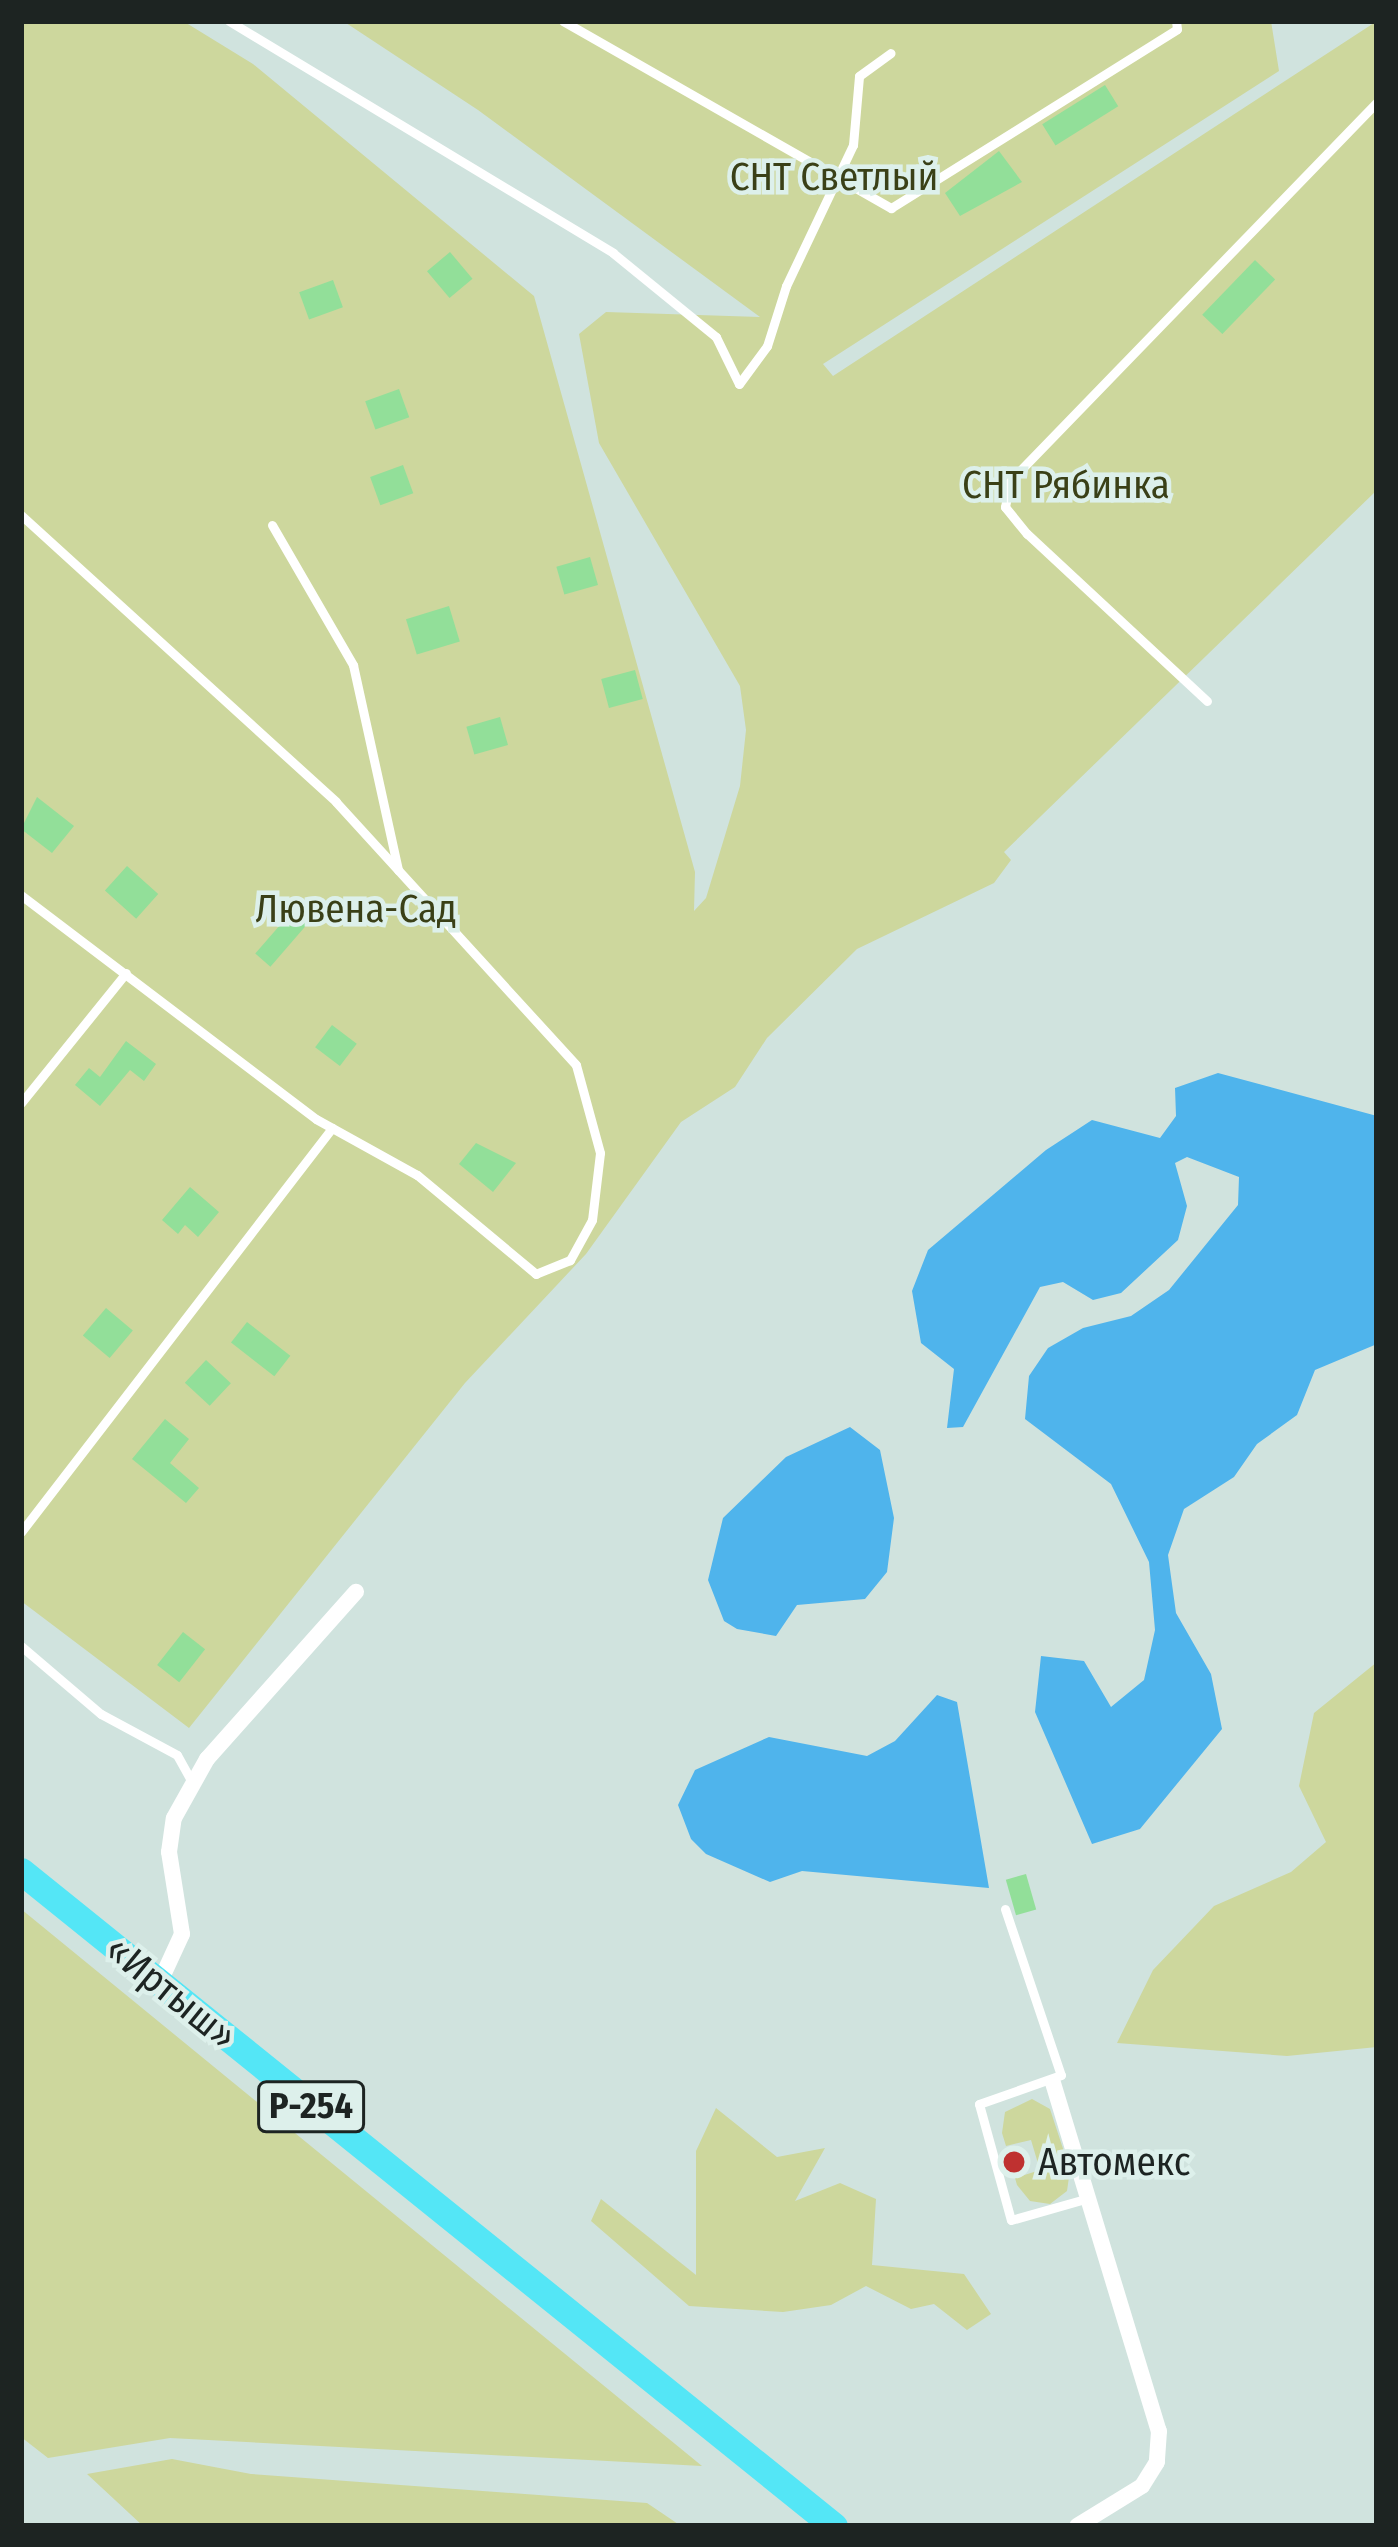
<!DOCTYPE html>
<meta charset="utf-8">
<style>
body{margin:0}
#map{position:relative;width:1398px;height:2547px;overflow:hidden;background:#d0e3de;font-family:"Fira Sans Condensed",sans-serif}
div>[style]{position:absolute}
.green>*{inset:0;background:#cdd79d}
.water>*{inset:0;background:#4fb4ec}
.building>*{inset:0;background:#92df99;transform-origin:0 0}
.service>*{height:9px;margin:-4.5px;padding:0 4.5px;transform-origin:4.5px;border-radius:4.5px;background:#fff}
.minor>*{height:16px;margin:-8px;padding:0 8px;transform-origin:8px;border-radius:8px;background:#fff}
.trunk>*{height:27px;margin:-13.5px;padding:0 13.5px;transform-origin:13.5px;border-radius:13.5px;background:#54e6f6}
.dots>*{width:33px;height:33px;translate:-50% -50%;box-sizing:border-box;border:6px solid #ddf0eb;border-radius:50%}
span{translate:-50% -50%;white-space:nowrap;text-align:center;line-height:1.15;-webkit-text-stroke:9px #ddf0eb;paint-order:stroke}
.shield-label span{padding:3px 9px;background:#ddf0eb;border:3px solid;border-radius:9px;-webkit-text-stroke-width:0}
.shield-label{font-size:36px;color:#1d2422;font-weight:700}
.park-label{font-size:39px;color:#3a4017}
.street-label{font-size:39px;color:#1d2422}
.poi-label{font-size:39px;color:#1d2422}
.left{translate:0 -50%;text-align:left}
.frame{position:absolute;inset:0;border:24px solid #1d2422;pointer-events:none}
</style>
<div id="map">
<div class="green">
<i style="clip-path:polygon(21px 21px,183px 21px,253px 64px,534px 296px,695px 872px,694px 911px,706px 898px,740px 786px,746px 730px,740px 686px,599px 443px,579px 334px,606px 312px,760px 317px,478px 110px,343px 21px,1271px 21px,1279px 71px,823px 364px,833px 376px,1377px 21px,1377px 490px,1004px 852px,1011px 860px,994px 883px,857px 949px,767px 1038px,735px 1087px,681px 1122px,586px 1254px,465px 1383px,189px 1728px,21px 1601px)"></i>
<i style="clip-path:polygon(1377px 1662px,1377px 2047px,1287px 2056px,1117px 2043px,1153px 1970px,1214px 1906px,1291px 1872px,1326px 1842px,1299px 1786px,1314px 1713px)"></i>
<i style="clip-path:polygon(21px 1909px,702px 2466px,170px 2438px,48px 2458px,21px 2437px)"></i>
<i style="clip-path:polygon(1032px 2099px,1050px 2109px,1070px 2170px,1067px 2191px,1050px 2204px,1030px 2201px,1017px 2185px,1015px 2178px,1040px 2170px,1031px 2140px,1006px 2146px,1002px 2133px,1005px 2112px)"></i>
<i style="clip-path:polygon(716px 2108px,777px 2157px,825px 2148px,795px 2201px,840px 2183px,876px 2199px,872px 2265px,964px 2274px,991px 2314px,967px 2330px,934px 2304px,911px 2309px,866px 2286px,831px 2305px,783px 2312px,689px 2306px,591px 2221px,601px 2199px,696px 2275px,696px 2151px)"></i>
<i style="clip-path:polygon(172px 2459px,251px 2474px,647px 2503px,681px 2526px,143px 2526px,87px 2474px)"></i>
</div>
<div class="water">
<i style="clip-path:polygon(1218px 1073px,1377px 1116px,1377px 1344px,1315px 1370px,1297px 1415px,1257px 1444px,1234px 1477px,1184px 1509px,1168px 1555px,1176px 1613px,1211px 1674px,1222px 1729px,1140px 1829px,1092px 1844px,1035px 1712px,1041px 1656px,1084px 1661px,1111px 1707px,1144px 1680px,1155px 1630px,1149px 1562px,1111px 1484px,1025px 1419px,1029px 1376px,1048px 1348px,1083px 1328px,1131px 1316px,1169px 1290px,1238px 1205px,1239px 1177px,1187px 1157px,1175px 1163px,1187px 1206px,1178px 1240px,1121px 1293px,1093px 1300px,1063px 1282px,1040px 1287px,963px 1427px,947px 1428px,954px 1369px,921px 1343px,912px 1291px,928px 1250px,1046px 1150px,1092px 1120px,1160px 1138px,1176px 1116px,1175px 1088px)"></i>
<i style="clip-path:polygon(850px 1427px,880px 1450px,894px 1518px,887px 1572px,865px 1599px,797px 1605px,776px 1636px,737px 1629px,724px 1621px,708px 1580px,723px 1518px,786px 1457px)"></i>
<i style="clip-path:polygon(937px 1695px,957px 1702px,989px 1888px,802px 1871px,770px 1882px,706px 1854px,691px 1839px,678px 1805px,695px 1770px,769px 1737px,867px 1756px,895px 1741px)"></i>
</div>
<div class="building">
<i style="left:1105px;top:85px;width:25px;height:74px;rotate:58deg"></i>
<i style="clip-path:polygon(999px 151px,1022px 182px,960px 216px,945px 193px)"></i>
<i style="left:450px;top:252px;width:35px;height:30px;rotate:50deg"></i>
<i style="left:1255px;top:260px;width:28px;height:76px;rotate:44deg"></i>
<i style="left:333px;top:280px;width:29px;height:36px;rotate:70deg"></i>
<i style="left:399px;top:389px;width:30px;height:36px;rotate:70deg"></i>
<i style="left:403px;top:465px;width:30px;height:35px;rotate:70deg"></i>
<i style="left:590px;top:557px;width:29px;height:35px;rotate:74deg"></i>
<i style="left:449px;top:606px;width:37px;height:45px;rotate:73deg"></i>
<i style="left:635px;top:670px;width:30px;height:35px;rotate:75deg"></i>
<i style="left:500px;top:717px;width:29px;height:35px;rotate:74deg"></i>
<i style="clip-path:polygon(37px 797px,74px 826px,52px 853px,21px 829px)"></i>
<i style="left:127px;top:866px;width:42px;height:33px;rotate:42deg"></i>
<i style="left:294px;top:909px;width:20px;height:59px;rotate:41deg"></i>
<i style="left:332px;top:1025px;width:31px;height:28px;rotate:37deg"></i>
<i style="clip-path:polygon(126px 1041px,156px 1064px,144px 1081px,130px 1070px,100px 1106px,75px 1085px,89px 1068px,100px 1077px)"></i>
<i style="clip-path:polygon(476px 1143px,516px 1163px,493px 1192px,459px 1164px)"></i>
<i style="clip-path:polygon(190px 1187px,219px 1212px,198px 1237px,185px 1225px,178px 1234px,162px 1220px)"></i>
<i style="left:106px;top:1308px;width:35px;height:36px;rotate:40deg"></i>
<i style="left:247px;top:1322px;width:55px;height:26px;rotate:38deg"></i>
<i style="left:206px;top:1360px;width:34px;height:31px;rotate:43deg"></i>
<i style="clip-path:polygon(165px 1419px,189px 1439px,170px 1463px,199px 1488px,186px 1503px,132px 1459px)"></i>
<i style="left:183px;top:1632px;width:28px;height:42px;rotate:38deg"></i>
<i style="left:1026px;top:1874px;width:37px;height:21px;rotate:74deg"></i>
</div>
<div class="service">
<i style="left:229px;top:21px;width:449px;rotate:31.1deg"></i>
<i style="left:613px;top:253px;width:133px;rotate:39.2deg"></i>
<i style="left:716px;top:337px;width:52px;rotate:63.9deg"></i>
<i style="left:739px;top:384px;width:47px;rotate:-53.6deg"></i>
<i style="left:767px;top:346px;width:63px;rotate:-72.4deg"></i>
<i style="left:786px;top:286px;width:156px;rotate:-64.6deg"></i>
<i style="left:853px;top:145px;width:69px;rotate:-85deg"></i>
<i style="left:859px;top:76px;width:39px;rotate:-36deg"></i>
<i style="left:563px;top:21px;width:378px;rotate:29.7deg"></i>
<i style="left:891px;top:208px;width:337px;rotate:-32deg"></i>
<i style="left:1177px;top:29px;width:8px;rotate:-97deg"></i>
<i style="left:21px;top:515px;width:426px;rotate:42.3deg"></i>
<i style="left:336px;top:802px;width:356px;rotate:47.6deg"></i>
<i style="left:576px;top:1065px;width:91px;rotate:74.7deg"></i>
<i style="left:600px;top:1153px;width:67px;rotate:96.8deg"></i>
<i style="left:592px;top:1220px;width:46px;rotate:118.8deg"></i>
<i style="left:570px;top:1260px;width:37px;rotate:158deg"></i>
<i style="left:536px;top:1274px;width:155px;rotate:-140.2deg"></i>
<i style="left:417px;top:1175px;width:115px;rotate:-151deg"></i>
<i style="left:316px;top:1119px;width:370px;rotate:-142.8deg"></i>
<i style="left:272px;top:525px;width:162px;rotate:59.9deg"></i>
<i style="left:353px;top:665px;width:210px;rotate:77.6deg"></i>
<i style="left:1207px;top:701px;width:246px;rotate:-137.1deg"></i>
<i style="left:1027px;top:534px;width:35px;rotate:-129deg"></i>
<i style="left:1005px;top:507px;width:26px;rotate:-79deg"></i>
<i style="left:1010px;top:481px;width:528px;rotate:-45.92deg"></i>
<i style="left:21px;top:1103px;width:167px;rotate:-51.1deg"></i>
<i style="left:21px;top:1532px;width:510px;rotate:-52.41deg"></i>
<i style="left:21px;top:1646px;width:105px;rotate:40.4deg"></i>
<i style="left:101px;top:1714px;width:86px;rotate:28.3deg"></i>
<i style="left:177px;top:1755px;width:31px;rotate:61deg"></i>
<i style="left:1005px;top:1909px;width:175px;rotate:71.4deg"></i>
<i style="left:1061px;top:2075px;width:87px;rotate:160.5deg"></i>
<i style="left:979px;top:2104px;width:120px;rotate:74.6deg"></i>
<i style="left:1011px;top:2220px;width:77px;rotate:-15.8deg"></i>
</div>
<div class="minor">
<i style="left:159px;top:1984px;width:55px;rotate:-65.3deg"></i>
<i style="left:182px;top:1934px;width:83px;rotate:-99deg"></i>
<i style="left:169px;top:1852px;width:34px;rotate:-82deg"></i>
<i style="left:174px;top:1818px;width:68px;rotate:-60.8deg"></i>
<i style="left:207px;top:1759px;width:224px;rotate:-48.3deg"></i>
<i style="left:1053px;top:2083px;width:364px;rotate:73.1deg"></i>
<i style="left:1159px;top:2431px;width:31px;rotate:94deg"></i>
<i style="left:1157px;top:2462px;width:28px;rotate:122deg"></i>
<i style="left:1142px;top:2486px;width:76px;rotate:148.4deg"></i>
</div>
<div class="trunk">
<i style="left:21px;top:1871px;width:1044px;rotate:38.86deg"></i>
</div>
<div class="dots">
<i style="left:1014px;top:2162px;background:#bf3130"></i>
</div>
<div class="shield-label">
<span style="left:311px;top:2107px">Р-254</span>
</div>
<div class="park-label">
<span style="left:834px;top:177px">СНТ Светлый</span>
<span style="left:1066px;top:485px">СНТ Рябинка</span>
<span style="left:356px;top:909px">Лювена-Сад</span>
</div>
<div class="street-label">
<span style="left:171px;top:1993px;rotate:39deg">«Иртыш»</span>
</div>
<div class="poi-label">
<span class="left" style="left:1038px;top:2162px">Автомекс</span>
</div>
<div class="frame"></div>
</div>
